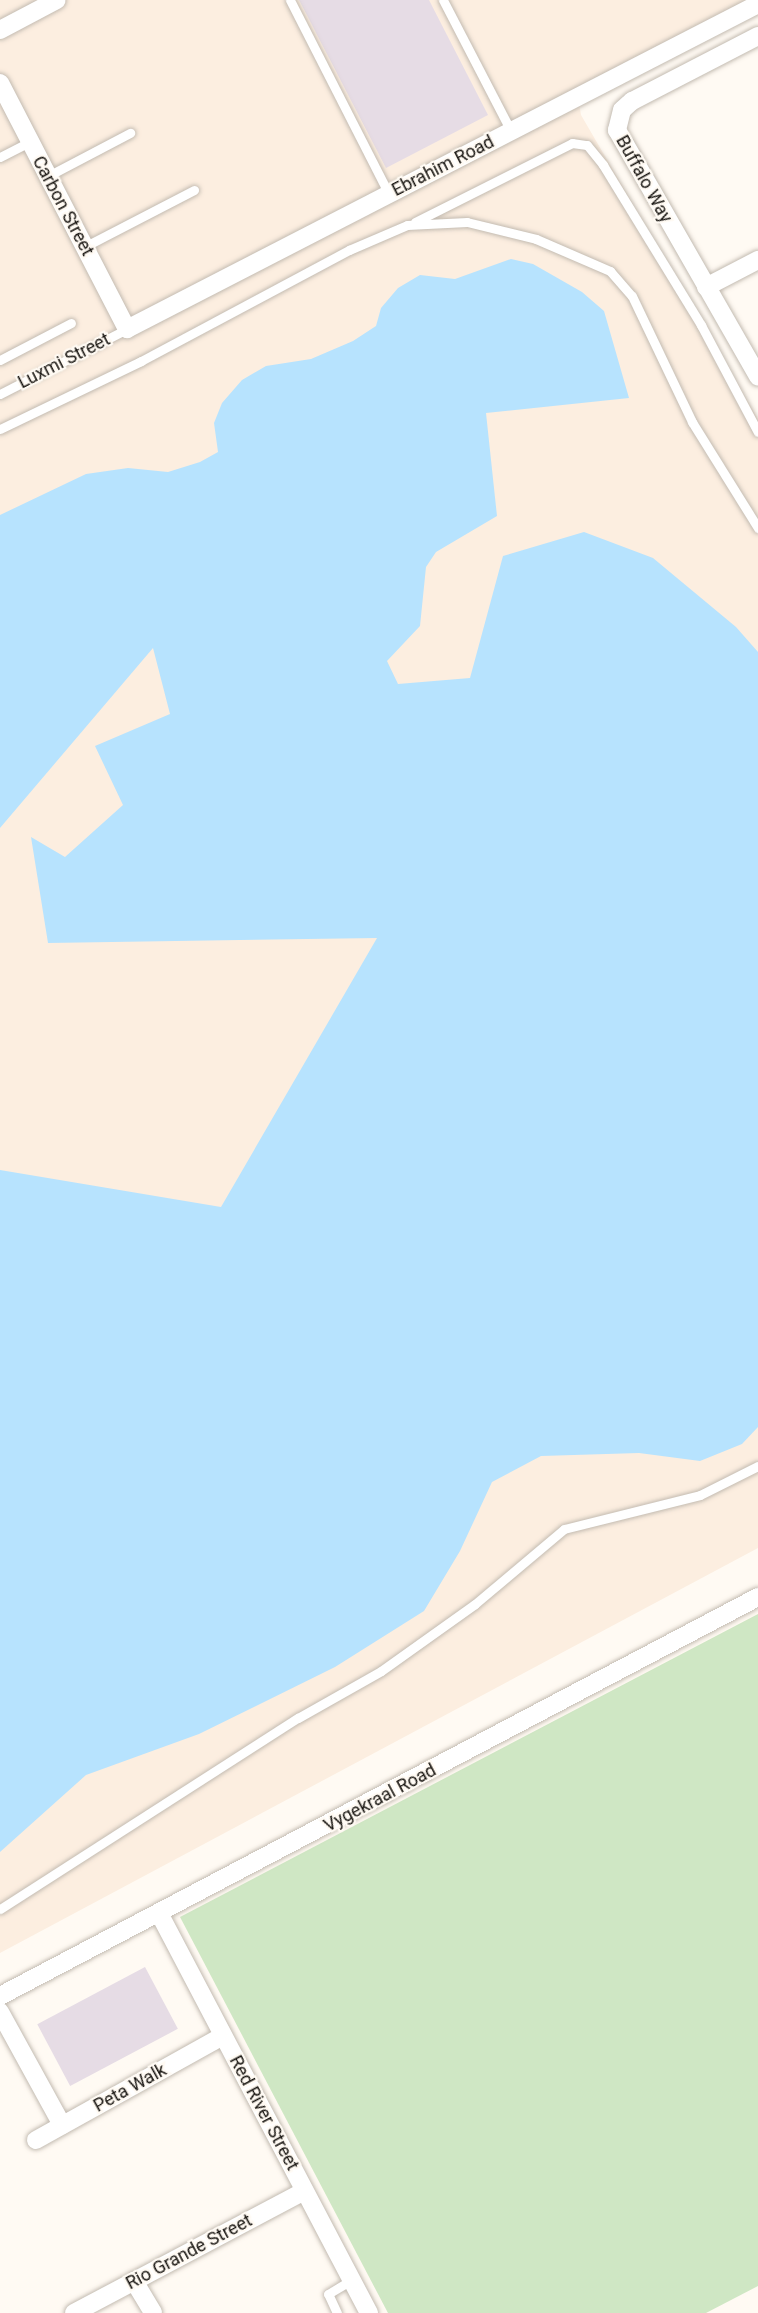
<!DOCTYPE html>
<style>
body{margin:0}
#map{position:relative;width:758px;height:2313px;overflow:hidden;background:#fffaf3;font-family:Roboto,sans-serif}
div>[style]{position:absolute}
.industrial>*{inset:0;background:#fceee0}
.green>*{inset:0;background:#cfe7c4}
.water>*{inset:0;background:#b7e3fe}
.building>*{inset:0;background:#e6dce5;transform-origin:0 0}
.roads{filter:drop-shadow(0 0 2px #c3bbb1) drop-shadow(0 0 2px #c3bbb1)}
.service>*{height:9px;margin:-4.5px;padding:0 4.5px;transform-origin:4.5px;border-radius:4.5px;background:#fff}
.minor>*{height:18px;margin:-9px;padding:0 9px;transform-origin:9px;border-radius:9px;background:#fff}
span{translate:-50% -50%;white-space:nowrap;text-align:center;line-height:1.15;-webkit-text-stroke:4.5px #fffaf3;paint-order:stroke}
.street-label{font-size:18px;color:#171410}
</style>
<div id="map">
<div class="industrial">
<i style="clip-path:polygon(0 0,749px 0,578px 97px,581px 115px,758px 419px,758px 1548px,0 1953px)"></i>
</div>
<div class="green">
<i style="clip-path:polygon(758px 1614px,758px 2286px,706px 2313px,388px 2313px,180px 1917px)"></i>
</div>
<div class="water">
<i style="clip-path:polygon(511px 259px,533px 264px,582px 292px,604px 311px,629px 398px,486px 413px,497px 516px,436px 552px,426px 567px,420px 626px,387px 661px,398px 684px,470px 678px,503px 556px,584px 532px,653px 558px,736px 627px,758px 652px,758px 1427px,742px 1444px,700px 1461px,639px 1453px,541px 1456px,492px 1482px,460px 1551px,424px 1611px,335px 1667px,199px 1734px,86px 1775px,0 1852px,0 1170px,221px 1207px,377px 938px,48px 943px,31px 837px,65px 857px,123px 805px,95px 746px,170px 714px,153px 648px,0 828px,0 515px,86px 474px,128px 468px,168px 472px,200px 462px,218px 452px,214px 423px,222px 403px,242px 380px,266px 366px,311px 359px,353px 341px,376px 326px,381px 308px,398px 288px,420px 275px,455px 279px)"></i>
</div>
<div class="building">
<i style="clip-path:polygon(299px 0,429px 0,488px 115px,386px 168px)"></i>
<i style="left:145px;top:1967px;width:70px;height:122px;rotate:62deg"></i>
</div>
<div class="roads">
<div class="service">
<i style="left:290px;top:0;width:218px;rotate:63deg"></i>
<i style="left:443px;top:0;width:148px;rotate:62.6deg"></i>
<i style="left:0;top:157px;width:34px;rotate:-27deg"></i>
<i style="left:48px;top:176px;width:93px;rotate:-27.7deg"></i>
<i style="left:415px;top:222px;width:176px;rotate:-26.7deg"></i>
<i style="left:572px;top:143px;width:15px;rotate:8deg"></i>
<i style="left:587px;top:145px;width:26px;rotate:51deg"></i>
<i style="left:603px;top:165px;width:188px;rotate:58.5deg"></i>
<i style="left:701px;top:325px;width:121px;rotate:62deg"></i>
<i style="left:84px;top:247px;width:124px;rotate:-27.4deg"></i>
<i style="left:0;top:360px;width:80px;rotate:-27.5deg"></i>
<i style="left:0;top:394px;width:143px;rotate:-27.1deg"></i>
<i style="left:0;top:429px;width:157px;rotate:-25.7deg"></i>
<i style="left:141px;top:361px;width:236px;rotate:-28.1deg"></i>
<i style="left:349px;top:250px;width:63px;rotate:-23.3deg"></i>
<i style="left:407px;top:225px;width:60px;rotate:-2.9deg"></i>
<i style="left:467px;top:222px;width:71px;rotate:13.8deg"></i>
<i style="left:536px;top:239px;width:81px;rotate:23.4deg"></i>
<i style="left:610px;top:271px;width:33px;rotate:49deg"></i>
<i style="left:632px;top:296px;width:140px;rotate:64.5deg"></i>
<i style="left:692px;top:422px;width:125px;rotate:58.1deg"></i>
<i style="left:0;top:1909px;width:354px;rotate:-32.7deg"></i>
<i style="left:298px;top:1718px;width:95px;rotate:-29.5deg"></i>
<i style="left:381px;top:1671px;width:115px;rotate:-35.5deg"></i>
<i style="left:475px;top:1604px;width:116px;rotate:-40.1deg"></i>
<i style="left:564px;top:1529px;width:140px;rotate:-14deg"></i>
<i style="left:700px;top:1495px;width:65px;rotate:-26.6deg"></i>
<i style="left:337px;top:2313px;width:21px;rotate:-115deg"></i>
<i style="left:328px;top:2294px;width:27px;rotate:-31deg"></i>
</div>
<div class="minor">
<i style="left:0;top:30px;width:64px;rotate:-27.8deg"></i>
<i style="left:758px;top:36px;width:142px;rotate:152.7deg"></i>
<i style="left:632px;top:101px;width:13px;rotate:138deg"></i>
<i style="left:622px;top:110px;width:21px;rotate:104deg"></i>
<i style="left:617px;top:130px;width:284px;rotate:60.2deg"></i>
<i style="left:0;top:83px;width:277px;rotate:62.7deg"></i>
<i style="left:127px;top:329px;width:710px;rotate:-27.25deg"></i>
<i style="left:706px;top:287px;width:59px;rotate:-27.4deg"></i>
<i style="left:159px;top:1913px;width:452px;rotate:62.3deg"></i>
<i style="left:0;top:1996px;width:857px;rotate:-27.76deg"></i>
<i style="left:0;top:2012px;width:129px;rotate:61.2deg"></i>
<i style="left:36px;top:2140px;width:214px;rotate:-29.1deg"></i>
<i style="left:134px;top:2281px;width:37px;rotate:59deg"></i>
<i style="left:74px;top:2313px;width:260px;rotate:-27.9deg"></i>
</div>
</div>
<div class="street-label">
<span style="left:443px;top:166px;rotate:-27deg">Ebrahim Road</span>
<span style="left:644px;top:179px;rotate:61deg">Buffalo Way</span>
<span style="left:63px;top:206px;rotate:62deg">Carbon Street</span>
<span style="left:64px;top:361px;rotate:-27deg">Luxmi Street</span>
<span style="left:380px;top:1798px;rotate:-28deg">Vygekraal Road</span>
<span style="left:130px;top:2088px;rotate:-29deg">Peta Walk</span>
<span style="left:264px;top:2113px;rotate:62deg">Red River Street</span>
<span style="left:189px;top:2252px;rotate:-28deg">Rio Grande Street</span>
</div>
</div>
